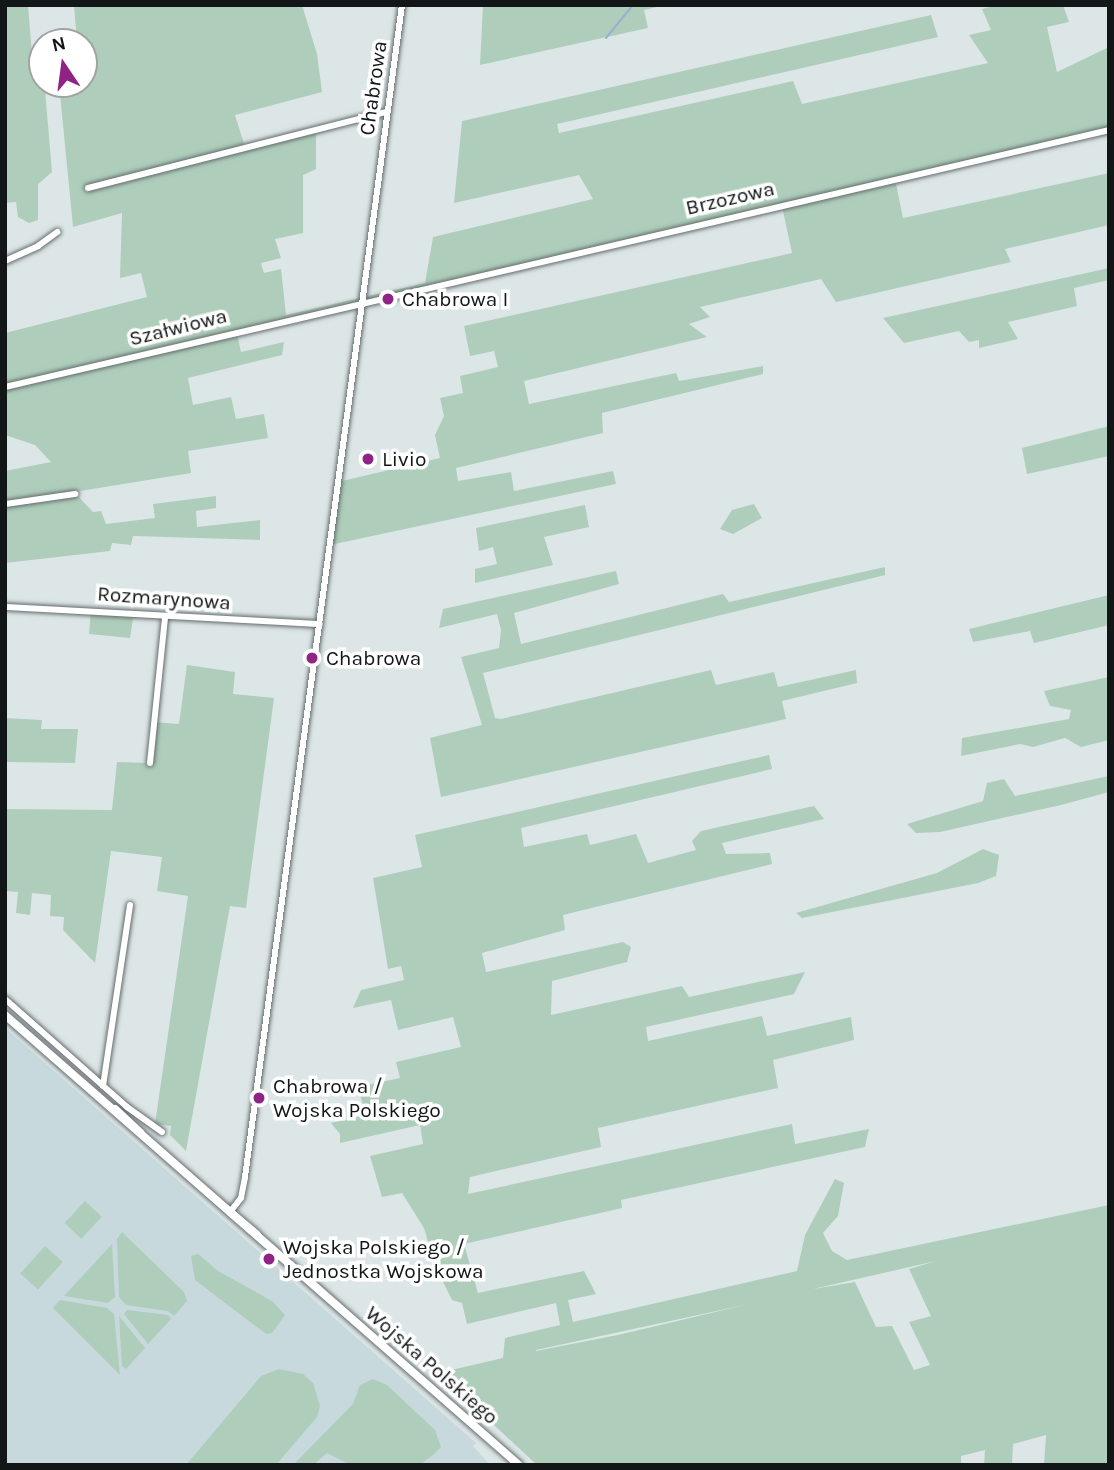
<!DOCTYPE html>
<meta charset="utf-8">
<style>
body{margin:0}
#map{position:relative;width:1114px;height:1470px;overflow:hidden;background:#dde6e7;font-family:Karla,sans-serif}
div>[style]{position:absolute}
.built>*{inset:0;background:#c7d9dc}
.green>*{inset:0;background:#aecebb;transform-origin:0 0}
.stream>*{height:2px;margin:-1px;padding:0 1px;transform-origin:1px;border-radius:1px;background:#99b0d0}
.roads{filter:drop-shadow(0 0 2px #656c6d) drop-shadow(0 0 2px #656c6d)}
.street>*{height:6px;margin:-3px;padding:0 3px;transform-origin:3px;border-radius:3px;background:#fff}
.secondary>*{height:8px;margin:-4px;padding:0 4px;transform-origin:4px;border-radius:4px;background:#fff}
.dots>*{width:19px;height:19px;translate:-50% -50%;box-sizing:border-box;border:4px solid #fff;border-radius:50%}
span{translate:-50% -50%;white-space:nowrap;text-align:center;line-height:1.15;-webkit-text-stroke:7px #fff;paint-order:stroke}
.street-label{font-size:21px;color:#131617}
.poi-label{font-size:21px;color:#131617}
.left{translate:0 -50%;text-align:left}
.frame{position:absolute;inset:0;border:7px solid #131617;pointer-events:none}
.north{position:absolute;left:28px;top:28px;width:70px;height:70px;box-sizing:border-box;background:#fff;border:2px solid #a1a2a2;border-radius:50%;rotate:347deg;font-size:19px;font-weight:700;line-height:28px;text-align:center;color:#131617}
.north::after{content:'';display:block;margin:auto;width:24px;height:32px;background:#8f2386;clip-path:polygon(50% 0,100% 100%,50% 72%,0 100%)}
</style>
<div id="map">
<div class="built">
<i style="clip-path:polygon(5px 1028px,476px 1443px,473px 1446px,490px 1465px,5px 1465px)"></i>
</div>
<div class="green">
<i style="clip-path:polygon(5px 5px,28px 5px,32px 54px,42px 54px,52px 172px,38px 184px,38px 220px,29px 223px,18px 217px,16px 202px,5px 203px)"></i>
<i style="clip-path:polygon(74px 5px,302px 5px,317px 54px,322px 92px,235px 115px,245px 147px,316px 129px,316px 169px,303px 175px,303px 233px,275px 239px,281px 258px,261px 263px,264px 273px,281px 269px,286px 315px,425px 283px,433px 237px,593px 199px,579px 175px,454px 203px,462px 121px,931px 15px,938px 37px,557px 124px,559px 133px,793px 81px,802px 104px,988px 63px,969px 35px,991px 30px,982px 9px,997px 5px,1063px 5px,1069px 22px,1047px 27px,1057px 72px,1109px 47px,1109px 130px,895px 179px,903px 218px,1109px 173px,1109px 225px,1005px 249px,1011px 262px,836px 302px,821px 279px,700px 307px,710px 317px,689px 324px,707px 337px,524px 381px,529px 404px,676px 373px,679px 381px,763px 366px,763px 374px,602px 413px,603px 433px,456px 468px,458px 481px,511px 472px,514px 491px,613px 471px,616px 484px,330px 545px,338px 482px,440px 458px,435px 435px,444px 416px,440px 398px,463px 393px,460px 376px,498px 367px,494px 351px,470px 356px,464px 326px,792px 253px,782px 206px,804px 199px,243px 329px,237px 334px,241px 352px,284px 342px,282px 355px,188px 378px,193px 405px,231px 397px,236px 419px,264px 414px,268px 438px,188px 451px,191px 473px,74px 492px,93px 512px,101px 511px,106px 524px,155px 518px,153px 504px,216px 496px,216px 508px,196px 511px,197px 527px,260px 520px,260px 540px,133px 536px,131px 545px,112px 543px,110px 551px,5px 563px,5px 471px,51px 462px,35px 445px,5px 435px,5px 333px,147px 297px,141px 273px,120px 278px,122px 213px,73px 227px,59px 84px,84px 84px,84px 42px,77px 42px)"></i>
<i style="clip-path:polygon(483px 5px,666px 5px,644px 10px,648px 28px,480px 65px)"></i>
<i style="clip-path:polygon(1109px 268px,1109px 280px,1074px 288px,1077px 306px,1008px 322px,1018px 339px,979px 348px,979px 340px,969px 342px,959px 331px,904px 343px,883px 318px)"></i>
<i style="clip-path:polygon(1109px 426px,1109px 456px,1027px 474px,1022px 448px)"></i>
<i style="clip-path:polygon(754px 504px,762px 518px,733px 534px,720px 529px,732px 510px)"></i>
<i style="clip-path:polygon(585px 505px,589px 527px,544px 537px,553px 565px,475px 583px,475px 569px,497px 564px,493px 547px,479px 551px,476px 528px)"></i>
<i style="clip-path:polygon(885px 567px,885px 575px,483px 673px,495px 718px,501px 719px,711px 670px,716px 685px,774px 672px,778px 687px,856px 670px,857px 683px,782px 701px,786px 719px,441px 797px,430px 738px,482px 725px,461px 657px,499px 648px,501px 630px,497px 614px,439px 628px,443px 609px,616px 571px,619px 584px,514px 613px,521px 644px,723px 594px,729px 602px)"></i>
<i style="clip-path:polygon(1109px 595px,1109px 625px,1034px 643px,1030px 631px,973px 642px,969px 629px)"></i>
<i style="clip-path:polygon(91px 610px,165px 617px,133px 618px,130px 638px,89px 634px)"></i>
<i style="clip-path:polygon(187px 665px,235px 672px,233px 694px,274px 698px,246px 908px,230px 906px,186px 1151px,170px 1135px,171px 1126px,155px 1124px,188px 896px,157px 891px,162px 857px,111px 851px,95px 963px,63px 930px,64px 917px,50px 916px,51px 895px,32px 893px,30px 915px,16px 913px,18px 892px,5px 891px,5px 809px,112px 810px,117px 762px,150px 763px,152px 722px,179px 724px)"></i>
<i style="clip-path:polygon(1109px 677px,1109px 740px,1081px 747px,1065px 738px,1033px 747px,1020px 744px,961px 756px,962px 738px,1069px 719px,1071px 710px,1050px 706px,1044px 691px)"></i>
<i style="clip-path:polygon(5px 718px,42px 720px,41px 729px,78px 729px,75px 763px,5px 762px)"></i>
<i style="clip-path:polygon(evenodd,769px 755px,772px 769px,521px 828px,524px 847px,587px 834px,590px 845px,636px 834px,648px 863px,696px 850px,692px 841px,701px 831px,814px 806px,824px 819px,722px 843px,726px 854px,770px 853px,772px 864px,563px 915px,565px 930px,482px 953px,486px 972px,623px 942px,631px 947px,627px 962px,552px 981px,551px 1015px,682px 986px,689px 997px,805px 972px,794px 994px,646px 1027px,648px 1041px,762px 1016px,767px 1036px,851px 1017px,854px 1040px,773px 1060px,778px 1088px,598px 1128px,601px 1147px,470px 1177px,468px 1194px,792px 1124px,795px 1144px,869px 1129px,865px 1147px,621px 1200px,622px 1208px,464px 1244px,478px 1293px,584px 1271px,596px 1294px,568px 1300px,573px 1322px,797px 1271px,805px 1235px,835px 1179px,844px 1183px,838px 1216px,823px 1233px,832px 1251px,847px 1260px,1109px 1205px,1109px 1465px,1044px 1465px,1046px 1435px,1013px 1444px,1012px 1465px,984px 1465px,985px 1450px,961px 1456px,961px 1465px,537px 1465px,438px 1373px,503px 1358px,505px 1338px,560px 1325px,556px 1303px,467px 1324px,462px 1303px,452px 1300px,435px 1266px,424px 1228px,402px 1193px,382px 1197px,370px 1156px,423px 1144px,420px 1125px,340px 1143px,340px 1134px,331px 1123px,367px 1115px,357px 1087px,400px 1078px,396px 1062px,461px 1047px,453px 1017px,398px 1030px,391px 1000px,353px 1008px,361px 990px,404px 980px,401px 966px,388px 969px,373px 878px,422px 867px,415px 835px,769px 755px,936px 1261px,909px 1269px,931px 1316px,909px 1322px,930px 1365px,914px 1370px,892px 1326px,876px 1327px,855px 1282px,813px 1289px,936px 1261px,769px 755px,749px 1304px,618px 1335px,536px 1351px,536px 1350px,749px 1304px)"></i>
<i style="clip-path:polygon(1109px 776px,1109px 792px,1061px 805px,940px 832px,916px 833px,907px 824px,983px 801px,987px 783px,1004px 779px,1015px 796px)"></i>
<i style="clip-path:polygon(983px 849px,999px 855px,996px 876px,978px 883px,802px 918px,796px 913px,937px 873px)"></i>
<i style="left:85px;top:1201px;width:23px;height:30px;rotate:43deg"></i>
<i style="clip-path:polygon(122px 1232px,184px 1292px,187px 1301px,174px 1316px,168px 1311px,126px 1305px,119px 1297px,117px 1239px)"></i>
<i style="clip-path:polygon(112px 1244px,115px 1297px,108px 1303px,64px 1296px)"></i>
<i style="left:45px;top:1246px;width:24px;height:37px;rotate:42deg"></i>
<i style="clip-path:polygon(198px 1254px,218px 1271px,272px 1301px,285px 1315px,272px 1333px,266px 1334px,195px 1280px,191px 1256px)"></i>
<i style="clip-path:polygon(60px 1300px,107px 1308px,114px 1314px,120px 1375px,53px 1308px)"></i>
<i style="clip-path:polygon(127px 1310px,168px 1315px,171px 1319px,148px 1344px,124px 1314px)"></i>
<i style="clip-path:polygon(119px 1316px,145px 1348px,126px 1369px,122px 1366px)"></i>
<i style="clip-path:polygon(279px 1369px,303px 1374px,313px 1383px,320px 1406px,317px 1417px,276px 1465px,186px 1465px,261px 1376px)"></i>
<i style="clip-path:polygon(373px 1379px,387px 1385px,435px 1430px,441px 1447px,434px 1454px,420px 1465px,350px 1465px,327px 1453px,313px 1465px,293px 1465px,353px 1404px,360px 1385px)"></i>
</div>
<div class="stream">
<i style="left:606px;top:38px;width:43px;rotate:-50.7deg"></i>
</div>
<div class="roads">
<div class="street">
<i style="left:88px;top:188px;width:309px;rotate:-14.3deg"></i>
<i style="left:5px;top:261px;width:36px;rotate:-24deg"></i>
<i style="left:38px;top:246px;width:24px;rotate:-36deg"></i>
<i style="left:5px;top:387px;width:1134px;rotate:-13.1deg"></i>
<i style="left:5px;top:504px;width:71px;rotate:-8.1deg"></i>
<i style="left:5px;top:607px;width:315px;rotate:3.1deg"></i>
<i style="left:150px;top:763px;width:147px;rotate:-84.1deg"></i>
<i style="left:5px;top:999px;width:163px;rotate:41.5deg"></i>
<i style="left:127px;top:1107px;width:43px;rotate:35.5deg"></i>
<i style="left:103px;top:1086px;width:183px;rotate:-81.5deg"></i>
<i style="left:230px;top:1212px;width:18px;rotate:-52deg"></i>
<i style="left:241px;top:1198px;width:21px;rotate:-79deg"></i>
<i style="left:245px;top:1177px;width:1182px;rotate:-82.37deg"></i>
</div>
<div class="secondary">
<i style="left:5px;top:1015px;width:683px;rotate:41.2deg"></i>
<i style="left:115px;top:1109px;width:35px;rotate:43deg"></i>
<i style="left:230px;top:1212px;width:35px;rotate:40deg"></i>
</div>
</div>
<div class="dots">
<i style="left:388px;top:299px;background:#8f2386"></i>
<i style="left:368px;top:459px;background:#8f2386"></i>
<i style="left:312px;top:658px;background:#8f2386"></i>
<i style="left:259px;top:1098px;background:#8f2386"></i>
<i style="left:269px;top:1259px;background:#8f2386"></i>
</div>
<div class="street-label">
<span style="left:373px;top:88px;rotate:-82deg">Chabrowa</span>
<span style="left:730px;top:198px;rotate:-13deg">Brzozowa</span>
<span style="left:178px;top:327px;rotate:-14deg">Szałwiowa</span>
<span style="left:164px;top:598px;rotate:4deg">Rozmarynowa</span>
<span style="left:432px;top:1365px;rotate:41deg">Wojska Polskiego</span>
</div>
<div class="poi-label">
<span class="left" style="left:402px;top:299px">Chabrowa I</span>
<span class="left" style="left:382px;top:459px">Livio</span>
<span class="left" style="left:326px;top:658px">Chabrowa</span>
<span class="left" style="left:273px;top:1098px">Chabrowa /<br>Wojska Polskiego</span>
<span class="left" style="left:283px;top:1259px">Wojska Polskiego /<br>Jednostka Wojskowa</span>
</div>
<div class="frame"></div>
<div class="north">N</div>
</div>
